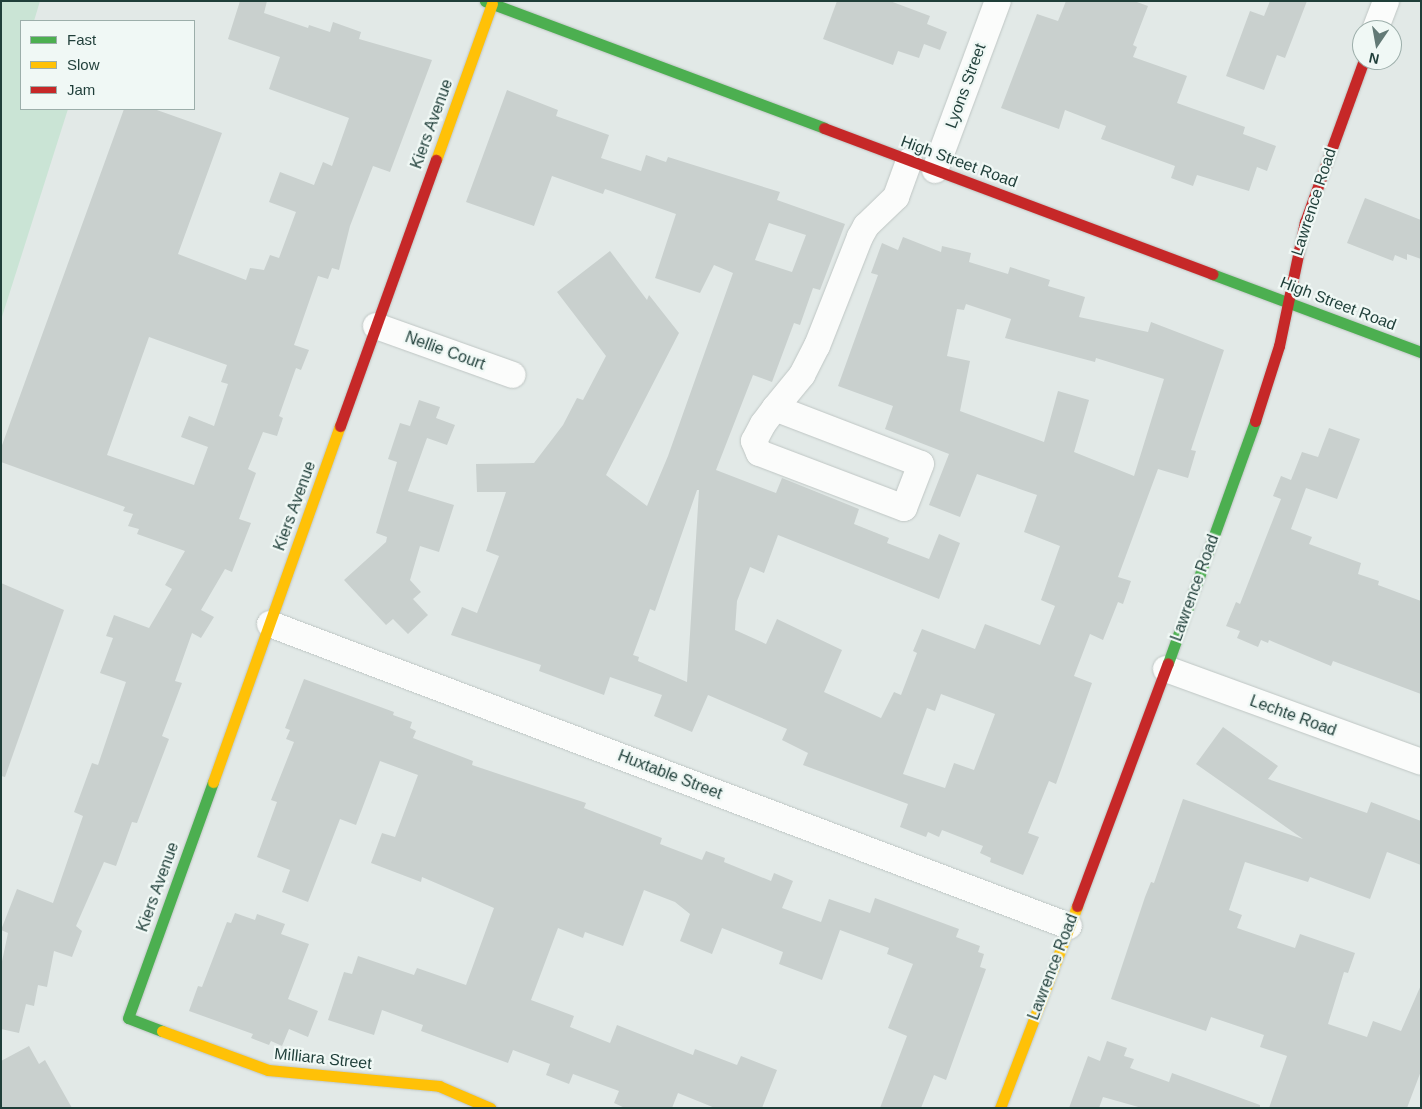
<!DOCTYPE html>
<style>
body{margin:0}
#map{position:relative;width:1422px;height:1109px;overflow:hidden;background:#e2e9e7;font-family:Arial,sans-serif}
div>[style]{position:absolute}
.green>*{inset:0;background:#cae4d5}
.building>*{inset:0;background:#c9d0ce}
.roads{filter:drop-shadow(0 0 1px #bfc6c4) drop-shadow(0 0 1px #bfc6c4)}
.street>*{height:26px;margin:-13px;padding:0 13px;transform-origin:13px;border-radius:13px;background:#fbfcfb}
.fast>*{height:11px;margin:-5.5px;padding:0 5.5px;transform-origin:5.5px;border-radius:5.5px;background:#4caf50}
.slow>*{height:11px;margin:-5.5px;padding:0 5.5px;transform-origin:5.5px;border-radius:5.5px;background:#ffc107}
.jam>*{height:11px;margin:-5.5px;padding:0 5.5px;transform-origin:5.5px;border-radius:5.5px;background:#c62828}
span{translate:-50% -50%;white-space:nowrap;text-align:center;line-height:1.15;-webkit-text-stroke:4.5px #f0f8f5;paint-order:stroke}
.street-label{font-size:16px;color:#1f3e39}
.frame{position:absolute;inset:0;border:2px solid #1f3e39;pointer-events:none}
.legend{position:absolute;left:20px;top:20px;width:175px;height:90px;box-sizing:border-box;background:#f0f8f5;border:1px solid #9caeaa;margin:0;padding:6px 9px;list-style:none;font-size:15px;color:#1f3e39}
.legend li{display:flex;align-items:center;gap:10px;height:25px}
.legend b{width:25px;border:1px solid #9caeaa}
.north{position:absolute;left:1352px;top:20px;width:50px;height:50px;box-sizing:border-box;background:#f0f8f5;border:1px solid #9caeaa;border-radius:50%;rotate:192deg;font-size:14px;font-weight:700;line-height:20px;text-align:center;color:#1f3e39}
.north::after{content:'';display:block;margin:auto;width:18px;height:22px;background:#637a76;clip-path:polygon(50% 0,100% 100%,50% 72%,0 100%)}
</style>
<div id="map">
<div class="green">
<i style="clip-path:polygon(1px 1px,40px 1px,34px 21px,21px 21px,21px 109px,68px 109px,1px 320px)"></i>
</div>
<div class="building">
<i style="clip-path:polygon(evenodd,240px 1px,267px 1px,264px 13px,308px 28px,309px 25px,330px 32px,333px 22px,361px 32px,359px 39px,432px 60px,390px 172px,373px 166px,350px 226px,339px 270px,332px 268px,328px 279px,318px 276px,294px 345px,309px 350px,301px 370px,296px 368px,279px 416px,283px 418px,277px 436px,263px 432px,248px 469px,256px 473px,239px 519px,251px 523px,232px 572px,225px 569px,201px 610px,214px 617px,201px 638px,192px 633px,175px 681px,182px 683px,162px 736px,169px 739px,137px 823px,132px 822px,116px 866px,104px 862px,76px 926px,82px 931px,72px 957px,54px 951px,47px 987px,38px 985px,34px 1006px,26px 1004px,19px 1033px,1px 1029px,1px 966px,8px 933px,1px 930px,17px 889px,53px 903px,83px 816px,74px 812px,92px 763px,98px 765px,126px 682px,100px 673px,113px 638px,106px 636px,114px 615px,149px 628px,172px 589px,165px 585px,185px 551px,137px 534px,139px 529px,128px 526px,133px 514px,123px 511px,125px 507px,1px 462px,1px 448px,124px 109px,154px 109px,222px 133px,178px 254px,246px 280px,250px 268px,264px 270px,270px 255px,279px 258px,296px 212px,269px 202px,280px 172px,314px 185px,323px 162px,332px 166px,349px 118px,269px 89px,280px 57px,228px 39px,240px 1px,149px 337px,227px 365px,221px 382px,228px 384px,214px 426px,189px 416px,181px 437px,208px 447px,194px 485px,107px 455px,149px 337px)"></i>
<i style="clip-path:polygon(837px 1px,890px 1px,930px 16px,927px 24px,947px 32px,940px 50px,924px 44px,919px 58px,898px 51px,893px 65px,823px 39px)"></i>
<i style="clip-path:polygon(1066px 1px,1134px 1px,1148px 6px,1133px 45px,1137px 47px,1133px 57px,1187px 76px,1177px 103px,1245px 127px,1243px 134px,1276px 146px,1267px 171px,1257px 167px,1249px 191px,1197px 175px,1193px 186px,1171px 178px,1175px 166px,1101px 139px,1106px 126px,1065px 110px,1059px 129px,1001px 108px,1037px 14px,1058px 21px)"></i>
<i style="clip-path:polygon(1270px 1px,1307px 1px,1285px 58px,1277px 55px,1264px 90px,1226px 76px,1250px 11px,1264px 16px)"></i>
<i style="clip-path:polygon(evenodd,507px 90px,558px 110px,556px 116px,609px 135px,601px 158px,641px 171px,646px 155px,666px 162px,668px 157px,780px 192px,777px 200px,845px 224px,820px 290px,813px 288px,800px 325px,794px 323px,772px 382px,753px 375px,716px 470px,776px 493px,782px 478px,859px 509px,854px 524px,889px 538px,887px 543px,929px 559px,939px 534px,960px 543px,939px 599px,778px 535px,764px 573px,750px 567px,737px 601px,735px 630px,766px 644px,777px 619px,842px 650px,824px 692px,881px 718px,894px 692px,901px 695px,917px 653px,913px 651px,922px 629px,975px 649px,985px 624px,1040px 645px,1055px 606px,1041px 600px,1060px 546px,1024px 532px,1037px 495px,977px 474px,960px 517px,929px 505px,949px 454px,885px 429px,893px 406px,838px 386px,878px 275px,871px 273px,882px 243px,898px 250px,903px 237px,941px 252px,942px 246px,971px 253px,969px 262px,1008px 274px,1010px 267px,1050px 280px,1048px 286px,1085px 297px,1079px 317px,1148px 332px,1151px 322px,1224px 350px,1191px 450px,1196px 451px,1188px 478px,1158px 469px,1118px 577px,1131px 581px,1123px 604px,1118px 602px,1103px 640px,1090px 634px,1074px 676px,1092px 683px,1056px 784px,1049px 781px,1028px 833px,1039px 837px,1023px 875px,990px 862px,991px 858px,980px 853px,983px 846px,942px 830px,939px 837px,928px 832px,926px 837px,900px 827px,908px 804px,803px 765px,808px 753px,782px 740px,787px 729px,708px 695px,692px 732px,654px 716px,662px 695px,610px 677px,604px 695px,539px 671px,541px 665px,451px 635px,462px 607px,477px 613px,499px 556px,486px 551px,506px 492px,477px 492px,476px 464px,534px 463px,563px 425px,577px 398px,583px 400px,606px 356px,557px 292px,610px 251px,647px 300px,649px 295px,679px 333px,606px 475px,647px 506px,668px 456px,733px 273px,714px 265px,700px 293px,655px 278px,676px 214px,605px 189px,603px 194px,552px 176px,534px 226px,466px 202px,507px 90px,769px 223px,806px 235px,792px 272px,755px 260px,769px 223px,507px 90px,966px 304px,1011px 319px,1005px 338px,1095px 362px,1096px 358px,1164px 379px,1134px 476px,1074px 452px,1089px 400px,1058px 391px,1044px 442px,960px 411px,970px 361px,947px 356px,957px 309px,964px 310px,966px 304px,507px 90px,697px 490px,699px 490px,687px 682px,638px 661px,639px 657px,633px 655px,650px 609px,655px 611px,697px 490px,507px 90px,941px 694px,995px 714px,974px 770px,954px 763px,945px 788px,903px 774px,927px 708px,935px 711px,941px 694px)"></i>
<i style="clip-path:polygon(1365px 198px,1421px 220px,1421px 259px,1407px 254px,1407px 260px,1395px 255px,1393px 261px,1347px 243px)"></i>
<i style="clip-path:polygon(419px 400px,440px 407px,436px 418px,455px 425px,447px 445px,427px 438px,408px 491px,454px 505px,439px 552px,420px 546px,410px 580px,421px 592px,413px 599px,428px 615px,408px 634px,393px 619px,386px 625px,344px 580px,386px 542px,387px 537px,376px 533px,397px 462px,388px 459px,400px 423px,410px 426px)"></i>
<i style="clip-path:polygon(1329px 428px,1360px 439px,1337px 499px,1306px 488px,1291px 529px,1312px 537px,1309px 544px,1361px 563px,1358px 574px,1379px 581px,1378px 585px,1421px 601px,1421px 694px,1333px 661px,1331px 666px,1269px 640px,1268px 643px,1261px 640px,1258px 647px,1237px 638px,1240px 631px,1226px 626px,1236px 602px,1240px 604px,1281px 499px,1273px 496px,1281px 476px,1291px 480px,1302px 452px,1318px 457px)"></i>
<i style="clip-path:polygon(1px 583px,64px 610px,5px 777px,1px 776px)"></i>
<i style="clip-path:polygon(304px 679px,394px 712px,393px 715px,412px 722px,410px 728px,416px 731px,413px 738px,473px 761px,472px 765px,586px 803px,584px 808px,662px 838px,660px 844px,702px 860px,706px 851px,725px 858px,724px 862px,771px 881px,774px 873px,793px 881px,782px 908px,821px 922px,829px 899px,870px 913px,875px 898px,959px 929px,956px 937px,980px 946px,978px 952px,984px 954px,980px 967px,986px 969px,946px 1080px,934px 1075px,921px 1108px,880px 1108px,907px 1036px,888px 1028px,913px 964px,887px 954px,889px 948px,840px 930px,822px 980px,779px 964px,783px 952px,722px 928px,712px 954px,680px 941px,690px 914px,675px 902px,644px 890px,623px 946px,585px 932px,583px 938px,558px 928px,531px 1000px,574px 1016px,570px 1027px,610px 1043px,617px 1025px,693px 1055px,695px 1049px,737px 1065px,741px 1056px,777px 1070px,762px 1108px,715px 1108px,678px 1093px,672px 1108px,625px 1108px,614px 1103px,619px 1091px,573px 1074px,569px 1084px,546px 1075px,550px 1064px,513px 1050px,508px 1063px,421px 1031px,423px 1025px,382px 1010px,374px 1035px,328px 1020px,344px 972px,352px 974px,358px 956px,414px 975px,417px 968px,466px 985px,494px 908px,422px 877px,421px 882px,371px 863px,382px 833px,395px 837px,418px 775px,380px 761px,356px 825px,340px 819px,308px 902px,282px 892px,290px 870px,257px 857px,277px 802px,271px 800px,294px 742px,286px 739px,290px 730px,285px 728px)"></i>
<i style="clip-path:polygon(1223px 727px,1278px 766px,1268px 779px,1367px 813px,1371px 802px,1421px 821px,1421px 865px,1387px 852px,1370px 899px,1310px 877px,1308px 882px,1245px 862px,1229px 910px,1242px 915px,1237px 928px,1295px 948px,1300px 934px,1355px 953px,1348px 973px,1344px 972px,1328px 1024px,1367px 1037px,1373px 1021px,1401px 1031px,1421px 985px,1421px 1071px,1407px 1108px,1269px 1108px,1287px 1056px,1260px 1047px,1264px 1035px,1211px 1017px,1206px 1031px,1111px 999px,1145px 897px,1151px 882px,1154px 883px,1183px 799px,1303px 839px,1196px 764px)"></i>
<i style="clip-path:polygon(235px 913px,255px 920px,257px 914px,285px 924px,281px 934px,309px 944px,288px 999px,318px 1011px,308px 1037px,289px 1029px,282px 1046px,271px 1041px,269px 1045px,251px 1038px,253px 1034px,189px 1011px,198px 986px,202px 987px,227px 922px,231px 923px)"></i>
<i style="clip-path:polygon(1107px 1041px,1127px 1048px,1124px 1056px,1134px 1059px,1130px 1068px,1169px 1082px,1172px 1073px,1260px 1105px,1260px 1108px,1142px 1108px,1103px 1097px,1099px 1108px,1069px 1108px,1088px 1056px,1100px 1061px)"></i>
<i style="clip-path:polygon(29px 1046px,39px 1064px,45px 1060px,72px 1108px,1px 1108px,1px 1061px)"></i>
</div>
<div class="roads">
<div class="street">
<i style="left:1375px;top:30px;width:31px;rotate:-69deg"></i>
<i style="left:935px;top:170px;width:180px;rotate:-69.6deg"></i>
<i style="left:376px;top:326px;width:145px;rotate:19.7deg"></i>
<i style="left:775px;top:408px;width:156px;rotate:21deg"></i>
<i style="left:921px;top:464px;width:47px;rotate:111.1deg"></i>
<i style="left:904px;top:508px;width:155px;rotate:-159.2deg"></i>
<i style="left:759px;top:453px;width:13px;rotate:-113deg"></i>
<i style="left:754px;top:441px;width:19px;rotate:-62deg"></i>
<i style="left:763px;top:424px;width:20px;rotate:-53deg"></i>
<i style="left:775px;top:408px;width:43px;rotate:-50.7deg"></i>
<i style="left:802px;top:375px;width:33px;rotate:-63deg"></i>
<i style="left:817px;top:346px;width:117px;rotate:-68.5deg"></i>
<i style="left:860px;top:237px;width:13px;rotate:-61deg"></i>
<i style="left:866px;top:226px;width:42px;rotate:-44deg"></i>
<i style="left:896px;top:197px;width:38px;rotate:-70deg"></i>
<i style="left:270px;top:624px;width:854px;rotate:20.71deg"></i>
<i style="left:1166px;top:669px;width:271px;rotate:20deg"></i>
</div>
<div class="fast">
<i style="left:485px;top:1px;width:362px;rotate:20.5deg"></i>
<i style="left:1212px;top:274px;width:223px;rotate:20.5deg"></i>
<i style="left:1168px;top:663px;width:257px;rotate:-70.2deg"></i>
<i style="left:162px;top:1031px;width:36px;rotate:-159deg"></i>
<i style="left:128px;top:1018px;width:251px;rotate:-70.2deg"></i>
</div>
<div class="slow">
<i style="left:436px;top:160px;width:166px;rotate:-70.3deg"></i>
<i style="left:213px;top:782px;width:378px;rotate:-70.4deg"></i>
<i style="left:162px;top:1031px;width:113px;rotate:20.2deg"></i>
<i style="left:268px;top:1070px;width:172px;rotate:5.3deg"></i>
<i style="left:439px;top:1086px;width:56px;rotate:23.3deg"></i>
<i style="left:1000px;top:1108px;width:216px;rotate:-69.1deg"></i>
</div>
<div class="jam">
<i style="left:824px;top:128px;width:415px;rotate:20.6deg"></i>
<i style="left:1255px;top:421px;width:79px;rotate:-72.3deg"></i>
<i style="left:1279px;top:346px;width:127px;rotate:-78.2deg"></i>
<i style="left:1305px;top:222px;width:172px;rotate:-70deg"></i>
<i style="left:340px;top:426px;width:283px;rotate:-70.2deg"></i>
<i style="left:1077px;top:906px;width:259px;rotate:-69.5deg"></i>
</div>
</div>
<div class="street-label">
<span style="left:966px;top:86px;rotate:-70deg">Lyons Street</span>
<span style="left:432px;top:124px;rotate:-70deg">Kiers Avenue</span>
<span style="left:959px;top:162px;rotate:20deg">High Street Road</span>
<span style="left:1314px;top:202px;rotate:-72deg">Lawrence Road</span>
<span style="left:1338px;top:304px;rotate:21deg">High Street Road</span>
<span style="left:445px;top:351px;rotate:20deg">Nellie Court</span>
<span style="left:295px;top:506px;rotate:-70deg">Kiers Avenue</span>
<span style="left:1195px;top:588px;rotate:-70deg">Lawrence Road</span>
<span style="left:1293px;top:716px;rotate:20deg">Lechte Road</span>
<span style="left:670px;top:775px;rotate:21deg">Huxtable Street</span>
<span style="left:158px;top:887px;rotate:-70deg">Kiers Avenue</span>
<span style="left:1053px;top:967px;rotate:-69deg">Lawrence Road</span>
<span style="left:323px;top:1059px;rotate:6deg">Milliara Street</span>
</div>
<div class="frame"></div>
<ul class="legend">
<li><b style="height:6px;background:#4caf50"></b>Fast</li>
<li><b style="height:6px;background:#ffc107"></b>Slow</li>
<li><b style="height:6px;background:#c62828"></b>Jam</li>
</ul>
<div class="north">N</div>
</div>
